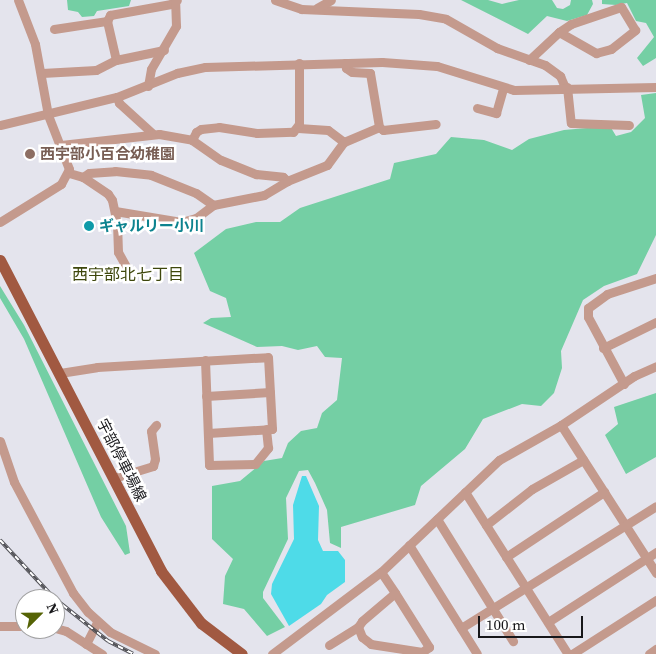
<!DOCTYPE html>
<meta charset="utf-8">
<style>
body{margin:0}
#map{position:relative;width:656px;height:654px;overflow:hidden;background:#e4e4ed;font-family:"Source Serif 4","Noto Sans JP",serif}
div>[style]{position:absolute}
.green>*{inset:0;background:#74cfa4}
.water>*{inset:0;background:#4edbe8}
.minor>*{height:9px;margin:-4.5px;padding:0 4.5px;transform-origin:4.5px;border-radius:4.5px;background:#c49a8d}
.major>*{height:11px;margin:-5.5px;padding:0 5.5px;transform-origin:5.5px;border-radius:5.5px;background:#a15941}
.rail>*{height:4px;margin-top:-2px;transform-origin:0;background:repeating-linear-gradient(90deg,#fff 0 5.5px,#525257 0 11px);box-sizing:border-box;border-block:1px solid #525257}
.dots>*{width:14px;height:14px;translate:-50% -50%;box-sizing:border-box;border:2px solid #fff;border-radius:50%}
span{translate:-50% -50%;white-space:nowrap;text-align:center;line-height:1.15;-webkit-text-stroke:5px #fff;paint-order:stroke}
.education-label{font-size:15px;color:#785e54;font-weight:700}
.left{translate:0 -50%;text-align:left}
.culture-label{font-size:15px;color:#0d838f;font-weight:700}
.street-label{font-size:15px;color:#17171a}
.neighbourhood-label{font-size:16px;color:#3e470c}
.north{position:absolute;left:15px;top:589px;width:50px;height:50px;box-sizing:border-box;background:#fff;border:1px solid #a2a2a3;border-radius:50%;rotate:67deg;font-size:14px;font-weight:700;line-height:20px;text-align:center;color:#17171a}
.north::after{content:'';display:block;margin:auto;width:18px;height:22px;background:#556305;clip-path:polygon(50% 0,100% 100%,50% 72%,0 100%)}
.scale{position:absolute;left:478px;top:616px;width:105px;height:22px;box-sizing:border-box;border:2px solid #17171a;border-top:0;padding-left:6px;font-size:15px;line-height:18px;white-space:nowrap;color:#17171a;-webkit-text-stroke:4px #fff;paint-order:stroke}
</style>
<div id="map">
<div class="green">
<i style="clip-path:polygon(67px 0,131px 0,129px 6px,97px 11px,94px 16px,82px 17px,78px 12px,68px 10px)"></i>
<i style="clip-path:polygon(461px 0,488px 0,502px 4px,519px 0,552px 0,557px 8px,563px 9px,570px 5px,571px 0,592px 0,593px 4px,587px 15px,567px 21px,547px 16px,528px 34px)"></i>
<i style="clip-path:polygon(602px 0,656px 0,656px 58px,643px 66px,637px 58px,654px 37px,646px 23px,636px 21px,627px 3px,616px 5px,602px 4px)"></i>
<i style="clip-path:polygon(656px 93px,656px 235px,637px 274px,604px 286px,583px 300px,561px 351px,562px 368px,554px 393px,541px 406px,522px 404px,483px 419px,465px 449px,421px 486px,415px 505px,341px 527px,341px 548px,330px 543px,327px 510px,315px 483px,308px 470px,299px 471px,286px 498px,288px 539px,263px 592px,263px 598px,285px 627px,267px 636px,244px 609px,223px 604px,225px 576px,233px 559px,212px 539px,212px 486px,240px 481px,264px 461px,282px 458px,288px 443px,301px 431px,317px 428px,322px 413px,337px 400px,342px 358px,325px 357px,317px 346px,298px 350px,282px 346px,257px 347px,203px 323px,211px 318px,231px 317px,226px 298px,210px 291px,194px 253px,226px 229px,256px 222px,280px 222px,300px 208px,390px 179px,394px 163px,436px 154px,451px 137px,484px 140px,512px 150px,529px 139px,564px 130px,610px 126px,616px 136px,631px 132px,645px 118px,641px 95px)"></i>
<i style="clip-path:polygon(0 286px,24px 325px,126px 526px,130px 553px,125px 555px,101px 517px,24px 339px,0 298px)"></i>
<i style="clip-path:polygon(656px 393px,656px 457px,626px 474px,605px 435px,618px 424px,614px 407px)"></i>
</div>
<div class="water">
<i style="clip-path:polygon(302px 476px,306px 476px,319px 506px,318px 540px,323px 551px,338px 551px,345px 560px,345px 582px,327px 595px,321px 604px,289px 626px,271px 594px,272px 584px,294px 539px,293px 505px)"></i>
</div>
<div class="minor">
<i style="left:275px;top:0;width:28px;rotate:19deg"></i>
<i style="left:301px;top:9px;width:118px;rotate:2.4deg"></i>
<i style="left:419px;top:14px;width:27px;rotate:10deg"></i>
<i style="left:446px;top:19px;width:59px;rotate:29.6deg"></i>
<i style="left:497px;top:48px;width:51px;rotate:19.5deg"></i>
<i style="left:545px;top:65px;width:19px;rotate:36deg"></i>
<i style="left:560px;top:76px;width:12px;rotate:66deg"></i>
<i style="left:317px;top:8px;width:16px;rotate:-30deg"></i>
<i style="left:107px;top:21px;width:40px;rotate:77deg"></i>
<i style="left:54px;top:29px;width:54px;rotate:-8.6deg"></i>
<i style="left:107px;top:21px;width:7px;rotate:-63deg"></i>
<i style="left:110px;top:15px;width:62px;rotate:-10.2deg"></i>
<i style="left:171px;top:4px;width:7px;rotate:-34deg"></i>
<i style="left:529px;top:60px;width:41px;rotate:-43deg"></i>
<i style="left:559px;top:32px;width:43px;rotate:29.6deg"></i>
<i style="left:596px;top:53px;width:16px;rotate:-15deg"></i>
<i style="left:611px;top:49px;width:31px;rotate:-38deg"></i>
<i style="left:635px;top:30px;width:27px;rotate:-121deg"></i>
<i style="left:621px;top:7px;width:53px;rotate:161.2deg"></i>
<i style="left:571px;top:24px;width:14px;rotate:146deg"></i>
<i style="left:345px;top:63px;width:5px;rotate:79deg"></i>
<i style="left:346px;top:68px;width:7px;rotate:34deg"></i>
<i style="left:352px;top:72px;width:18px;rotate:3deg"></i>
<i style="left:370px;top:73px;width:55px;rotate:80.5deg"></i>
<i style="left:42px;top:73px;width:54px;rotate:-3.2deg"></i>
<i style="left:96px;top:70px;width:22px;rotate:-27deg"></i>
<i style="left:116px;top:60px;width:49px;rotate:-11.8deg"></i>
<i style="left:148px;top:86px;width:17px;rotate:-80deg"></i>
<i style="left:151px;top:69px;width:50px;rotate:-59.8deg"></i>
<i style="left:176px;top:26px;width:26px;rotate:-92deg"></i>
<i style="left:567px;top:87px;width:36px;rotate:84deg"></i>
<i style="left:571px;top:123px;width:58px;rotate:2deg"></i>
<i style="left:117px;top:97px;width:6px;rotate:72deg"></i>
<i style="left:119px;top:103px;width:45px;rotate:42.3deg"></i>
<i style="left:477px;top:108px;width:20px;rotate:15deg"></i>
<i style="left:496px;top:113px;width:26px;rotate:-74deg"></i>
<i style="left:0;top:125px;width:120px;rotate:-13.5deg"></i>
<i style="left:117px;top:97px;width:65px;rotate:-21.8deg"></i>
<i style="left:177px;top:73px;width:29px;rotate:-12deg"></i>
<i style="left:205px;top:67px;width:177px;rotate:-1.6deg"></i>
<i style="left:382px;top:62px;width:55px;rotate:4.2deg"></i>
<i style="left:437px;top:66px;width:81px;rotate:17.3deg"></i>
<i style="left:514px;top:90px;width:142px;rotate:-1.2deg"></i>
<i style="left:298px;top:128px;width:30px;rotate:4deg"></i>
<i style="left:328px;top:130px;width:20px;rotate:37deg"></i>
<i style="left:192px;top:140px;width:9px;rotate:-63deg"></i>
<i style="left:196px;top:132px;width:6px;rotate:-31deg"></i>
<i style="left:201px;top:129px;width:18px;rotate:-6deg"></i>
<i style="left:219px;top:127px;width:38px;rotate:9deg"></i>
<i style="left:257px;top:133px;width:36px;rotate:-2deg"></i>
<i style="left:293px;top:132px;width:10px;rotate:-53deg"></i>
<i style="left:299px;top:124px;width:61px;rotate:-90deg"></i>
<i style="left:61px;top:145px;width:99px;rotate:-6.4deg"></i>
<i style="left:159px;top:134px;width:34px;rotate:10deg"></i>
<i style="left:192px;top:140px;width:35px;rotate:35deg"></i>
<i style="left:221px;top:160px;width:38px;rotate:22deg"></i>
<i style="left:256px;top:174px;width:27px;rotate:6deg"></i>
<i style="left:283px;top:177px;width:6px;rotate:45deg"></i>
<i style="left:69px;top:173px;width:15px;rotate:16deg"></i>
<i style="left:83px;top:177px;width:7px;rotate:-34deg"></i>
<i style="left:89px;top:173px;width:26px;rotate:-4deg"></i>
<i style="left:115px;top:171px;width:36px;rotate:6deg"></i>
<i style="left:151px;top:175px;width:48px;rotate:21.8deg"></i>
<i style="left:196px;top:193px;width:21px;rotate:35deg"></i>
<i style="left:213px;top:205px;width:52px;rotate:-11.1deg"></i>
<i style="left:264px;top:195px;width:27px;rotate:-31deg"></i>
<i style="left:287px;top:181px;width:43px;rotate:-21.8deg"></i>
<i style="left:327px;top:165px;width:29px;rotate:-54deg"></i>
<i style="left:344px;top:142px;width:38px;rotate:-23deg"></i>
<i style="left:379px;top:127px;width:5px;rotate:37deg"></i>
<i style="left:383px;top:130px;width:53px;rotate:-6.5deg"></i>
<i style="left:83px;top:177px;width:30px;rotate:34deg"></i>
<i style="left:108px;top:194px;width:7px;rotate:56deg"></i>
<i style="left:112px;top:200px;width:24px;rotate:78deg"></i>
<i style="left:117px;top:223px;width:29px;rotate:88deg"></i>
<i style="left:118px;top:252px;width:25px;rotate:61deg"></i>
<i style="left:115px;top:211px;width:67px;rotate:9.5deg"></i>
<i style="left:181px;top:222px;width:16px;rotate:-15deg"></i>
<i style="left:196px;top:218px;width:21px;rotate:-37deg"></i>
<i style="left:0;top:222px;width:72px;rotate:-31.9deg"></i>
<i style="left:61px;top:184px;width:17px;rotate:-62deg"></i>
<i style="left:69px;top:169px;width:58px;rotate:-111.3deg"></i>
<i style="left:48px;top:115px;width:72px;rotate:-100.4deg"></i>
<i style="left:35px;top:44px;width:47px;rotate:-111.1deg"></i>
<i style="left:603px;top:348px;width:59px;rotate:-26.1deg"></i>
<i style="left:205px;top:360px;width:105px;rotate:87.8deg"></i>
<i style="left:209px;top:465px;width:46px;rotate:-1.2deg"></i>
<i style="left:255px;top:464px;width:21px;rotate:-51deg"></i>
<i style="left:268px;top:448px;width:19px;rotate:-96deg"></i>
<i style="left:60px;top:373px;width:37px;rotate:-9deg"></i>
<i style="left:97px;top:367px;width:171px;rotate:-3.3deg"></i>
<i style="left:268px;top:357px;width:72px;rotate:86.8deg"></i>
<i style="left:272px;top:429px;width:64px;rotate:176.4deg"></i>
<i style="left:624px;top:384px;width:76px;rotate:-118.2deg"></i>
<i style="left:588px;top:317px;width:9px;rotate:-90deg"></i>
<i style="left:588px;top:308px;width:24px;rotate:-36deg"></i>
<i style="left:607px;top:294px;width:52px;rotate:-18.1deg"></i>
<i style="left:206px;top:396px;width:64px;rotate:-3.6deg"></i>
<i style="left:561px;top:425px;width:176px;rotate:57.3deg"></i>
<i style="left:0;top:441px;width:43px;rotate:71.1deg"></i>
<i style="left:14px;top:482px;width:126px;rotate:62deg"></i>
<i style="left:73px;top:593px;width:24px;rotate:52deg"></i>
<i style="left:88px;top:612px;width:30px;rotate:42deg"></i>
<i style="left:110px;top:632px;width:50px;rotate:26.1deg"></i>
<i style="left:114px;top:478px;width:41px;rotate:-17.1deg"></i>
<i style="left:153px;top:466px;width:7px;rotate:-74deg"></i>
<i style="left:155px;top:459px;width:28px;rotate:-98deg"></i>
<i style="left:151px;top:431px;width:8px;rotate:-50deg"></i>
<i style="left:465px;top:492px;width:192px;rotate:57.6deg"></i>
<i style="left:437px;top:519px;width:144px;rotate:58.1deg"></i>
<i style="left:486px;top:525px;width:58px;rotate:-38deg"></i>
<i style="left:532px;top:489px;width:59px;rotate:-29.6deg"></i>
<i style="left:409px;top:545px;width:128px;rotate:58deg"></i>
<i style="left:506px;top:557px;width:118px;rotate:-33.6deg"></i>
<i style="left:381px;top:572px;width:25px;rotate:56deg"></i>
<i style="left:395px;top:593px;width:64px;rotate:57.8deg"></i>
<i style="left:429px;top:647px;width:9px;rotate:144deg"></i>
<i style="left:422px;top:652px;width:52px;rotate:-171.1deg"></i>
<i style="left:371px;top:644px;width:11px;rotate:-142deg"></i>
<i style="left:362px;top:637px;width:11px;rotate:-112deg"></i>
<i style="left:358px;top:627px;width:7px;rotate:-56deg"></i>
<i style="left:362px;top:621px;width:43px;rotate:-40.3deg"></i>
<i style="left:548px;top:622px;width:129px;rotate:-32.9deg"></i>
<i style="left:0;top:626px;width:25px"></i>
<i style="left:55px;top:628px;width:11px;rotate:15deg"></i>
<i style="left:66px;top:631px;width:43px;rotate:32.6deg"></i>
<i style="left:461px;top:628px;width:230px;rotate:-32deg"></i>
<i style="left:86px;top:644px;width:25px;rotate:-63deg"></i>
<i style="left:329px;top:645px;width:34px;rotate:-32deg"></i>
<i style="left:272px;top:654px;width:136px;rotate:-37deg"></i>
<i style="left:381px;top:572px;width:163px;rotate:-43.5deg"></i>
<i style="left:499px;top:460px;width:71px;rotate:-29.4deg"></i>
<i style="left:561px;top:425px;width:88px;rotate:-33.9deg"></i>
<i style="left:634px;top:376px;width:24px;rotate:-24deg"></i>
<i style="left:572px;top:654px;width:100px;rotate:-32.7deg"></i>
<i style="left:649px;top:654px;width:9px;rotate:-36deg"></i>
</div>
<div class="major">
<i style="left:0;top:260px;width:350px;rotate:62.6deg"></i>
<i style="left:161px;top:571px;width:66px;rotate:52.4deg"></i>
<i style="left:201px;top:623px;width:51px;rotate:37.1deg"></i>
</div>
<div class="rail">
<i style="left:0;top:540px;width:79px;rotate:47deg"></i>
<i style="left:54px;top:598px;width:69px;rotate:38.5deg"></i>
<i style="left:108px;top:641px;width:28px;rotate:27deg"></i>
</div>
<div class="dots">
<i style="left:30px;top:154px;background:#8d6e63"></i>
<i style="left:89px;top:226px;background:#0f9aa8"></i>
</div>
<div class="education-label">
<span class="left" style="left:40px;top:154px">西宇部小百合幼稚園</span>
</div>
<div class="culture-label">
<span class="left" style="left:99px;top:226px">ギャルリー小川</span>
</div>
<div class="street-label">
<span style="left:122px;top:460px;rotate:63deg">宇部停車場線</span>
</div>
<div class="neighbourhood-label">
<span style="left:128px;top:274px">西宇部北七丁目</span>
</div>
<div class="north">N</div>
<div class="scale">100 m</div>
</div>
